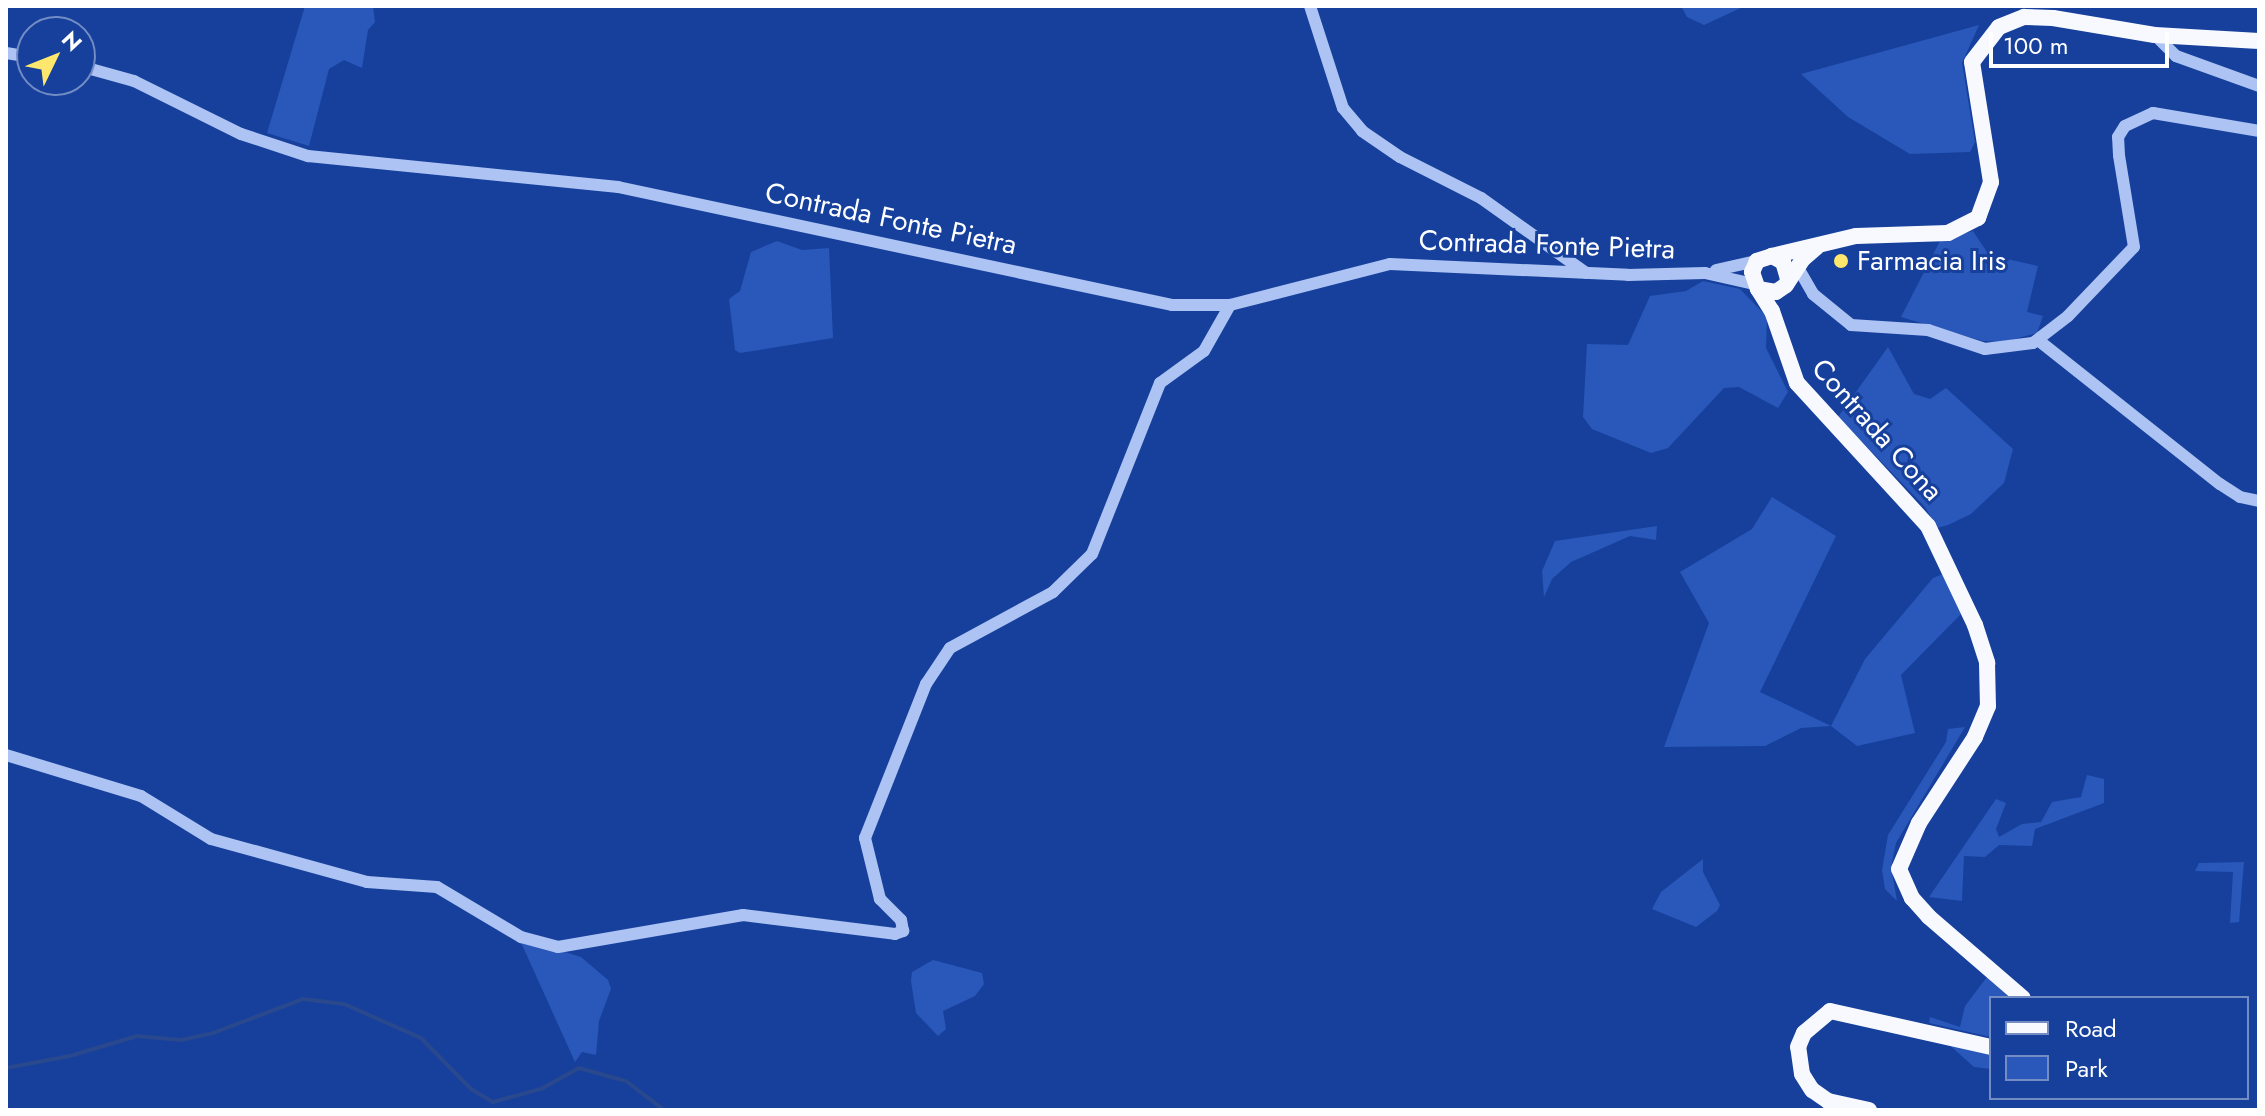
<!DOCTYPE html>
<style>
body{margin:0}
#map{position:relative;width:2265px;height:1116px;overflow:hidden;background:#16409c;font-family:Jost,sans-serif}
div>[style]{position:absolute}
.green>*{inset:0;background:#2958ba}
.stream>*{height:4px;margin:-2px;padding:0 2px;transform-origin:2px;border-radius:2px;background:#29488d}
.minor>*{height:12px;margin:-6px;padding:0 6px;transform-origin:6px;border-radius:6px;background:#acc3f3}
.major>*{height:16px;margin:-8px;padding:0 8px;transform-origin:8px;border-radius:8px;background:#f7f9ff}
.dots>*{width:22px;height:22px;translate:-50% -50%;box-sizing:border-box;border:4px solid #16409c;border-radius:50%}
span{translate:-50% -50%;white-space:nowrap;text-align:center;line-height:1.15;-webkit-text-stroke:6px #16409c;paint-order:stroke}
.street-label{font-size:28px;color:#fff}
.poi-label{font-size:28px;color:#fff}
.left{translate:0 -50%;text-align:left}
.frame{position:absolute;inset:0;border:8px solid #fff;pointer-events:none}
.legend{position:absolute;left:1989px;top:996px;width:260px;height:104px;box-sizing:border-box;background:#16409c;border:2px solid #738cc4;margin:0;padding:10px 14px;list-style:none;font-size:24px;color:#fff}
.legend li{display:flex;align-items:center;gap:16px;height:40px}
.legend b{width:40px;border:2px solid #738cc4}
.north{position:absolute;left:16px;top:16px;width:80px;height:80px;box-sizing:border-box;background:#16409c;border:2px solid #738cc4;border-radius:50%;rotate:47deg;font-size:22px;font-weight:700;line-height:32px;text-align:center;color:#fff}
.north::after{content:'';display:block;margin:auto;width:28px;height:36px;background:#ffe76d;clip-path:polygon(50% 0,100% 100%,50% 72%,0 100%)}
.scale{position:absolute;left:1989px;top:32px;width:180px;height:36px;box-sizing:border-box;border:4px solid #fff;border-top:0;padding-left:10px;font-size:24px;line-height:28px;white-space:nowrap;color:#fff;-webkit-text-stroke:6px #16409c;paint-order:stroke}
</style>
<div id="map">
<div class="green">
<i style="clip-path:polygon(305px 6px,373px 6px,375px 22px,368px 30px,362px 68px,344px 60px,329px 69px,309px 146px,267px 133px)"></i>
<i style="clip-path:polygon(1681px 6px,1745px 6px,1704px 25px,1687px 17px)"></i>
<i style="clip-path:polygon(1979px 25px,1962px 63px,1975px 142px,1970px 152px,1910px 154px,1848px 117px,1801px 74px)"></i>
<i style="clip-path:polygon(1973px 231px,1989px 255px,2038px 266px,2027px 312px,2043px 316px,2037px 333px,2004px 342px,1983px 341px,1901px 317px,1940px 241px)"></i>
<i style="clip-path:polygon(777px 241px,802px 250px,829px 248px,833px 338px,740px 353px,735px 350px,729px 299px,740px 291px,751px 252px)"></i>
<i style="clip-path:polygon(1703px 281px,1740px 289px,1767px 317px,1766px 348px,1788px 392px,1778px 408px,1739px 387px,1724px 388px,1668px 448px,1651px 453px,1592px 429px,1583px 417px,1587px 344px,1628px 345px,1650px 296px,1686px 291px)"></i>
<i style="clip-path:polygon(1888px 347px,1914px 394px,1930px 399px,1946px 388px,2013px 449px,2004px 483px,1971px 514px,1948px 525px,1937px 528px,1925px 507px,1838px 417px)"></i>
<i style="clip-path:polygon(1772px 497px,1836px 536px,1760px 692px,1831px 726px,1865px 659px,1933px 578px,1943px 574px,1961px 614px,1901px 675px,1915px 733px,1857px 746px,1831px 726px,1801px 728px,1765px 746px,1664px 747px,1709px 623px,1680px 572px,1752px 529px)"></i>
<i style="clip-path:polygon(1657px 526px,1656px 540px,1630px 536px,1571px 562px,1552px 579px,1544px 597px,1542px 571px,1555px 541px)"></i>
<i style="clip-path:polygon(1965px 727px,1896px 843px,1891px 867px,1897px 901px,1885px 889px,1882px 870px,1888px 835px,1946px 742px,1948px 729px)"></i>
<i style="clip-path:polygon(2087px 775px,2104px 779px,2104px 803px,2035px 829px,2032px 846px,1999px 845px,1985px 857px,1964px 856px,1962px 901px,1929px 897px,1996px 799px,2006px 803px,1996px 829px,1999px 837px,2022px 824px,2041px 822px,2052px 802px,2081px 797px)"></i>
<i style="clip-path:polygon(1703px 859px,1703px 872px,1720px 905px,1717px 911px,1696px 927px,1652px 909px,1661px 892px)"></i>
<i style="clip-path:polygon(2244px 862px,2239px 922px,2230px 923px,2233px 872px,2195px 871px,2199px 863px)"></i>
<i style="clip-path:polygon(519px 938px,581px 957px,608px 980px,611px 989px,599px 1021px,596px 1055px,582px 1052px,575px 1062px)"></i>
<i style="clip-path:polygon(933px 960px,982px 973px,984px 984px,975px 996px,943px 1011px,946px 1029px,938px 1036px,916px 1013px,911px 981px,912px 972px)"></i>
<i style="clip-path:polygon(1990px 973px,2015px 998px,1991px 998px,1991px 1037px,1929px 1023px,1930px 1017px,1960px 1027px,1965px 1006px)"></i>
<i style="clip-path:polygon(1945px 1041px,1991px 1052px,1991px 1069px,1974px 1067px)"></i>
</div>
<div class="stream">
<i style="left:6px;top:1068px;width:65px;rotate:-10.6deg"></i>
<i style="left:70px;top:1056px;width:70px;rotate:-16.6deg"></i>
<i style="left:137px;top:1036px;width:44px;rotate:5.2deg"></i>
<i style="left:181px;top:1040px;width:33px;rotate:-12deg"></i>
<i style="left:213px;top:1033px;width:96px;rotate:-20.7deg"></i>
<i style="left:303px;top:999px;width:41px;rotate:7deg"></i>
<i style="left:344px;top:1004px;width:84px;rotate:23.8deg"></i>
<i style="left:421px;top:1038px;width:71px;rotate:45.6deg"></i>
<i style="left:471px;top:1089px;width:26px;rotate:31deg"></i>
<i style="left:493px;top:1102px;width:50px;rotate:-15.2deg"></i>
<i style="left:541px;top:1089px;width:43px;rotate:-28.9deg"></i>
<i style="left:579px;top:1068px;width:49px;rotate:15.5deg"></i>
<i style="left:626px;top:1081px;width:48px;rotate:37.3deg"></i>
</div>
<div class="minor">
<i style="left:1310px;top:6px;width:107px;rotate:72.1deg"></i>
<i style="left:1343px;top:108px;width:30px;rotate:50deg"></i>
<i style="left:1362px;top:131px;width:46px;rotate:34.4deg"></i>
<i style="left:1400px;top:157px;width:91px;rotate:26.8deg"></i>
<i style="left:1481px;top:198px;width:129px;rotate:35.5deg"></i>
<i style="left:2155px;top:35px;width:30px;rotate:45deg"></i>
<i style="left:2176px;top:56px;width:88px;rotate:19.9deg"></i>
<i style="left:6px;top:53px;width:26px;rotate:9deg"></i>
<i style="left:80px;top:66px;width:56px;rotate:15.5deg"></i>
<i style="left:134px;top:81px;width:119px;rotate:26.4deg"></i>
<i style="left:241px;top:134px;width:71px;rotate:18.2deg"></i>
<i style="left:308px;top:156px;width:312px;rotate:5.7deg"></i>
<i style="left:618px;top:187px;width:566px;rotate:12.02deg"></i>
<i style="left:1172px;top:305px;width:58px"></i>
<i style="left:1230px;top:305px;width:165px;rotate:-14.4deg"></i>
<i style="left:1390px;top:264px;width:238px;rotate:2.6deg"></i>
<i style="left:1628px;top:275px;width:77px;rotate:-1.5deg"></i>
<i style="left:1705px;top:273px;width:50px;rotate:12.7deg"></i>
<i style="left:1797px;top:266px;width:32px;rotate:60deg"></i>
<i style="left:1813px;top:294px;width:49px;rotate:39.2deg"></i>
<i style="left:1851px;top:325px;width:77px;rotate:3.7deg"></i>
<i style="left:1928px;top:330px;width:60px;rotate:18.4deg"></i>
<i style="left:1985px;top:349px;width:48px;rotate:-7.1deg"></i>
<i style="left:2033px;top:343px;width:44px;rotate:-37.6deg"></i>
<i style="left:2068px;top:316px;width:95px;rotate:-46.3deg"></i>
<i style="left:2134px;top:247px;width:93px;rotate:-99.3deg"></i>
<i style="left:2119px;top:155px;width:18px;rotate:-93deg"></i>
<i style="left:2118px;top:137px;width:13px;rotate:-58deg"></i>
<i style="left:2125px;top:126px;width:31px;rotate:-25deg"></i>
<i style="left:2153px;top:113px;width:108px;rotate:9.6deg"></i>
<i style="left:1716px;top:270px;width:42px;rotate:-12.4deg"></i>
<i style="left:2038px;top:340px;width:232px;rotate:38.4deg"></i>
<i style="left:2220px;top:484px;width:24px;rotate:33deg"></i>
<i style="left:2240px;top:497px;width:19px;rotate:12deg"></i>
<i style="left:6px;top:755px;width:141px;rotate:16.9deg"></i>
<i style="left:141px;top:796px;width:82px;rotate:31.6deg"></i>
<i style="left:211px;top:839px;width:162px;rotate:15.4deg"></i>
<i style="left:367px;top:882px;width:70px;rotate:4.1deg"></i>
<i style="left:437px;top:887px;width:98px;rotate:30.8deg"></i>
<i style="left:521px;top:937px;width:38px;rotate:15deg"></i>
<i style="left:558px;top:947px;width:188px;rotate:-9.8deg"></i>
<i style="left:743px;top:915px;width:153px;rotate:7.1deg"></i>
<i style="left:895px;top:934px;width:9px;rotate:-21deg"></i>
<i style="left:903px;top:931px;width:11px;rotate:-100deg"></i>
<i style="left:901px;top:920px;width:30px;rotate:-135deg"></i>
<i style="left:880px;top:899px;width:63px;rotate:-103.8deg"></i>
<i style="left:865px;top:838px;width:166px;rotate:-68.4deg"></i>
<i style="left:926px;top:684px;width:43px;rotate:-56.3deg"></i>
<i style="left:950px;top:648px;width:117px;rotate:-28.5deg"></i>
<i style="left:1053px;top:592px;width:54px;rotate:-44.3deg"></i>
<i style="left:1092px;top:554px;width:184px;rotate:-68.3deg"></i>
<i style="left:1160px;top:383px;width:54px;rotate:-36deg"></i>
<i style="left:1204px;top:351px;width:53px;rotate:-60.5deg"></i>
</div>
<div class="major">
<i style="left:1772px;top:256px;width:86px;rotate:-13.4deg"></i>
<i style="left:1856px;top:236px;width:92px;rotate:-1.9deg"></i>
<i style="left:1948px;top:233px;width:34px;rotate:-27deg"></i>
<i style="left:1978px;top:218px;width:38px;rotate:-70deg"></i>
<i style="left:1991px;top:182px;width:121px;rotate:-99deg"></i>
<i style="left:1972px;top:62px;width:44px;rotate:-52.4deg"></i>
<i style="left:1999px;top:27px;width:27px;rotate:-22deg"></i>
<i style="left:2024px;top:17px;width:29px;rotate:2deg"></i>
<i style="left:2053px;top:18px;width:103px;rotate:9.5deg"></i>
<i style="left:2155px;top:35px;width:104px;rotate:3.3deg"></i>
<i style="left:1788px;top:279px;width:18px;rotate:-106deg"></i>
<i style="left:1783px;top:262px;width:13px;rotate:-151deg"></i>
<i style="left:1772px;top:256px;width:16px;rotate:162deg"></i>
<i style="left:1757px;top:261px;width:12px;rotate:114deg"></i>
<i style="left:1752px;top:272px;width:18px;rotate:71deg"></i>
<i style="left:1758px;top:289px;width:18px;rotate:9deg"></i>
<i style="left:1776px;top:292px;width:12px;rotate:-35deg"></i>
<i style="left:1786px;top:285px;width:31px;rotate:-57deg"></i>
<i style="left:1803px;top:259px;width:18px;rotate:-41deg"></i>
<i style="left:1758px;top:289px;width:26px;rotate:58deg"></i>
<i style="left:1772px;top:311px;width:76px;rotate:70.9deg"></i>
<i style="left:1797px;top:383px;width:194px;rotate:47.5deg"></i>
<i style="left:1928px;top:526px;width:110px;rotate:64.6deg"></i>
<i style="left:1975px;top:625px;width:40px;rotate:72deg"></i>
<i style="left:1987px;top:663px;width:43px;rotate:88.7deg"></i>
<i style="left:1988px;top:706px;width:34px;rotate:113deg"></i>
<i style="left:1975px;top:737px;width:103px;rotate:123.1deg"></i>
<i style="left:1919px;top:823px;width:50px;rotate:113.5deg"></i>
<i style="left:1899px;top:869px;width:32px;rotate:66deg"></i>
<i style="left:1912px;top:898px;width:25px;rotate:48deg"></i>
<i style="left:1929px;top:917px;width:124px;rotate:40.8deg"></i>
<i style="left:1869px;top:1110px;width:42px;rotate:-167.6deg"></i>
<i style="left:1828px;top:1101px;width:19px;rotate:-145deg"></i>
<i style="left:1812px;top:1090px;width:19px;rotate:-122deg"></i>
<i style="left:1802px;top:1074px;width:27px;rotate:-98deg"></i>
<i style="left:1798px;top:1047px;width:15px;rotate:-67deg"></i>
<i style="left:1804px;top:1033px;width:34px;rotate:-40deg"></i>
<i style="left:1830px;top:1011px;width:165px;rotate:12.6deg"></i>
</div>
<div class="dots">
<i style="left:1841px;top:261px;background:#ffe76d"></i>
</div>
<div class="street-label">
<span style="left:891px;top:219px;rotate:12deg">Contrada Fonte Pietra</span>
<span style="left:1547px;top:245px;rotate:2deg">Contrada Fonte Pietra</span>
<span style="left:1877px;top:430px;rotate:48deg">Contrada Cona</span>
</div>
<div class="poi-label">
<span class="left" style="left:1857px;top:261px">Farmacia Iris</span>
</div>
<div class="frame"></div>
<ul class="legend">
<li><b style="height:10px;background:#f7f9ff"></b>Road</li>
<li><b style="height:22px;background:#2958ba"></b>Park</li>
</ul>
<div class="north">N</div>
<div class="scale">100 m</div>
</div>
